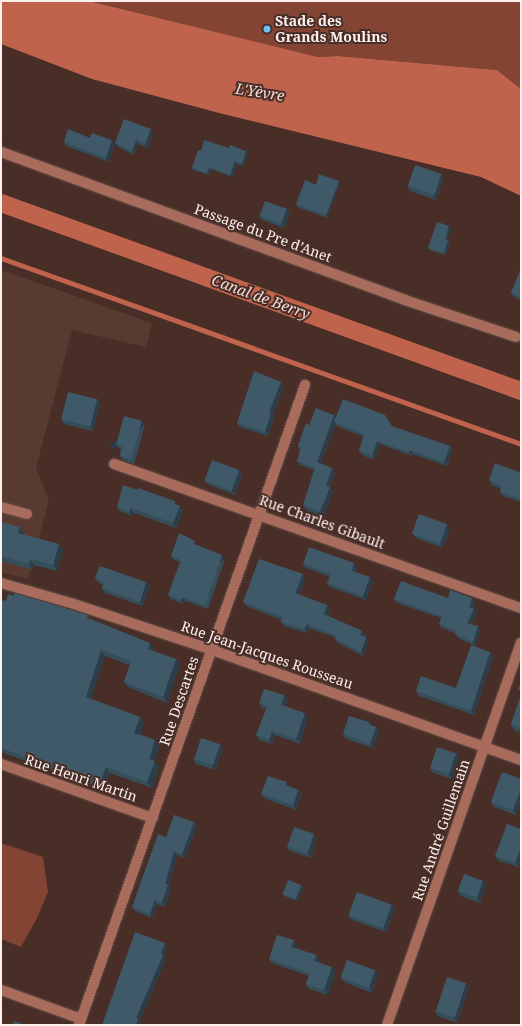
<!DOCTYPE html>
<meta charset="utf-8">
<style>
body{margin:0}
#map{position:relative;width:522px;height:1026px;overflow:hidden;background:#482e27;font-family:"Noto Serif",serif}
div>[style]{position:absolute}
.built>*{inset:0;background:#593a31}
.green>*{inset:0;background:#834433}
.water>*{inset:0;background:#bf634c}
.stream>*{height:5px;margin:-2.5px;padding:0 2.5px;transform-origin:2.5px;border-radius:2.5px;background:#bf634c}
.canal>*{height:18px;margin:-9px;padding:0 9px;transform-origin:9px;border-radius:9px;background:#bf634c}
.roads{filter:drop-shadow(0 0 1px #654d47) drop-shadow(0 0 1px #654d47)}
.minor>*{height:10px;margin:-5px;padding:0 5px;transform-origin:5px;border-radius:5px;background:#a96c5c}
.wall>*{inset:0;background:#364d5a}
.shaded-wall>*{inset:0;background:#2c3e4a;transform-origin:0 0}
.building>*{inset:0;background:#3f5969;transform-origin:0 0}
.dots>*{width:11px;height:11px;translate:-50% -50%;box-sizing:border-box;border:2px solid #482e27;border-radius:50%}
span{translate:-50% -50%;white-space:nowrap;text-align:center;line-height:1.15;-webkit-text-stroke:4px #482e27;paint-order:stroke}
.poi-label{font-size:14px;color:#fef0ec;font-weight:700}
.left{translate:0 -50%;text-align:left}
.street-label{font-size:14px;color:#fef0ec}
.water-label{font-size:15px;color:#f4dad3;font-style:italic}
.frame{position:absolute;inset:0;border:2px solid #fef0ec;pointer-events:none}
</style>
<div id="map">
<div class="built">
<i style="clip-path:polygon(1px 270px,152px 323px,146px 347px,72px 330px,36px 468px,49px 500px,28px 579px,1px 572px)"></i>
</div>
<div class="green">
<i style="clip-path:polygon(89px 1px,521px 1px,521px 89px,497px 70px,338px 56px,318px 57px)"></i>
<i style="clip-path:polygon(1px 843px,43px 857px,48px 892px,37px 918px,21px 947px,1px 939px)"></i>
</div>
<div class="water">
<i style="clip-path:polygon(1px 1px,89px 1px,318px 57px,338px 56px,497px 70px,521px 89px,521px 196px,481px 177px,223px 114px,92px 79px,1px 44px)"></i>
</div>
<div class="stream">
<i style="left:1px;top:258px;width:552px;rotate:19.68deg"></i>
</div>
<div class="canal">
<i style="left:1px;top:203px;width:553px;rotate:19.88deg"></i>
</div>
<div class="roads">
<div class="minor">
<i style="left:1px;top:152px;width:430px;rotate:20.1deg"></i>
<i style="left:405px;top:300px;width:117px;rotate:18.4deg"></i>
<i style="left:114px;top:464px;width:432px;rotate:19.5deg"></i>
<i style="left:1px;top:507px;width:27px;rotate:15deg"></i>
<i style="left:1px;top:583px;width:76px;rotate:16deg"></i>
<i style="left:74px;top:604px;width:145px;rotate:18.4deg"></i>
<i style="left:212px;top:650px;width:328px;rotate:19.6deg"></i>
<i style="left:1px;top:764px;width:161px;rotate:19.6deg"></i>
<i style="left:1px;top:990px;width:85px;rotate:19.9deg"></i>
<i style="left:79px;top:1025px;width:679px;rotate:-70.55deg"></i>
<i style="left:387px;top:1025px;width:405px;rotate:-70.7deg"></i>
</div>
</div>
<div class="wall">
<i style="clip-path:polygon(92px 133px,109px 162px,66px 146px,64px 142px,90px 138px)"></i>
<i style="clip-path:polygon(153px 133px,148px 148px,138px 144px,134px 155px,118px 147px,115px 143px)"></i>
<i style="clip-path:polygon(229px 148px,246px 151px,248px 154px,243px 166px,237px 164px,232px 177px,211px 169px,209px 175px,193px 170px,192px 168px,201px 151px)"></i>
<i style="clip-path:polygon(444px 178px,436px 200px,410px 191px,407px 186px)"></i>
<i style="clip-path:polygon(340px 183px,327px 218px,297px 207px,296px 204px,316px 185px)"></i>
<i style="clip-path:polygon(287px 209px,290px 214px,284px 228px,262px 220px,259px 216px)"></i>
<i style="clip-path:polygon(451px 229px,447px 240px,450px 243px,445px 255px,430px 250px,428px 248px)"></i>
<i style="clip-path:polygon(521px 270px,521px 300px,514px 297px,511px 293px)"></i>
<i style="clip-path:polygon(284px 386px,273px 415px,274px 417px,268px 436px,240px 427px,237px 423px)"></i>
<i style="clip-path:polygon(97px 399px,100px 404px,93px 431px,64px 424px,61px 419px)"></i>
<i style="clip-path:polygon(334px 415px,336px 417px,388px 419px,392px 426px,450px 446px,452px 450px,447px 466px,413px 454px,412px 456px,380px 444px,374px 460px,362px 455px,359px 451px,364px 437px,337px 426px,336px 424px,321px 463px,335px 472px,330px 487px,333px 492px,324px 517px,306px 510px,303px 505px,314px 470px,300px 465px,297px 461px,300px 450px,298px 446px,309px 425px)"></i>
<i style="clip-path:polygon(145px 425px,134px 464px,123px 460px,120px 456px,121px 450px,116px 445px)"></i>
<i style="clip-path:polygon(239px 470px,242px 474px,235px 495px,207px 484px,204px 480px)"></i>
<i style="clip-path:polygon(521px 473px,521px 502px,503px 496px,500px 492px,501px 489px,492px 485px,489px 480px)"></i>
<i style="clip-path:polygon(178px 505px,180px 506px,183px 511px,176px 528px,134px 513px,132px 516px,120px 511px,117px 507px)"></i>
<i style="clip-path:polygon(1px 522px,24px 533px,24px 535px,63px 550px,57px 571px,34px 565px,33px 570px,1px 561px)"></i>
<i style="clip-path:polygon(450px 528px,443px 548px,416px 538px,413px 534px)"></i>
<i style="clip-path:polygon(198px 545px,225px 559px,208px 609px,185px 601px,183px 604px,171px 599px,168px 595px,180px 562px,174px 560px,171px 556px)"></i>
<i style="clip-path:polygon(354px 563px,357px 567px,356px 572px,373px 581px,366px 600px,330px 587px,327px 583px,330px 577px,306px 568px,303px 564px)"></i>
<i style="clip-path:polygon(95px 578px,150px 586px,143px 606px,105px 593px,102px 588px,103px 585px,99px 583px)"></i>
<i style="clip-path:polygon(305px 578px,299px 595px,327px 605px,330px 609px,327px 616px,362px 631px,365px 635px,364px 636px,368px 641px,363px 656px,338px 643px,335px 639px,336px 638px,309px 628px,307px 633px,284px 626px,281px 622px,282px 620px,246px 606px,243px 602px)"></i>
<i style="clip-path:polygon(448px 598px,475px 602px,473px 608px,477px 613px,471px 624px,480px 630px,476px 646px,458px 638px,455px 634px,455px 633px,442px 628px,439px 624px,441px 618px,397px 603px,394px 599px)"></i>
<i style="clip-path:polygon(1px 600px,91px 619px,150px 643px,154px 649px,153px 651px,176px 659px,180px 665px,167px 703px,128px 687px,124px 682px,130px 665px,105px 656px,91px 699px,140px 717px,144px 723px,140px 734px,155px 740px,160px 745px,154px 761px,159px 767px,152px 788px,110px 773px,104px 789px,1px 752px)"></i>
<i style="clip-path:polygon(490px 652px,493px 657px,474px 715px,419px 696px,416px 691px,456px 688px)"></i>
<i style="clip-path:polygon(284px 695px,288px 700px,285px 706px,308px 718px,300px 744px,275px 735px,272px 744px,259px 740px,256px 735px,266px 709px,262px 708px,259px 703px)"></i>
<i style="clip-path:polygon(521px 695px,521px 732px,514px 730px,511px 724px)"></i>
<i style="clip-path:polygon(369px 722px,371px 725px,376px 727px,379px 732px,373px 748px,346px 739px,343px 734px)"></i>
<i style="clip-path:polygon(220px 744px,223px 749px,215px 770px,196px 764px,193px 759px)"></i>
<i style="clip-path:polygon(456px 753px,459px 757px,451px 779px,432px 772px,430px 768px)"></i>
<i style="clip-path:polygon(502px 772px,516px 815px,494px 807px,491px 802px)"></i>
<i style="clip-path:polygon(290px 787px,298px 790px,302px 794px,296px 810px,264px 798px,261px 794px)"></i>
<i style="clip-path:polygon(194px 822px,197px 826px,185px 858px,177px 855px,169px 885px,171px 889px,165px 907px,157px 904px,152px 918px,135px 911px,132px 907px,166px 837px)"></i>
<i style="clip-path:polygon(521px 829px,521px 861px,519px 867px,499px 861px,495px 856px)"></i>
<i style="clip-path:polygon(317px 838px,311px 858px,290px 851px,287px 847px)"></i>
<i style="clip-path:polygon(483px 881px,486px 885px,480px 903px,461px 896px,458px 891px)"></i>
<i style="clip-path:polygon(301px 885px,303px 887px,298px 901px,284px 896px,282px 894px)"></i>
<i style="clip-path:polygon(395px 909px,386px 932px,352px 920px,348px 915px)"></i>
<i style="clip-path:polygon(297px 945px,296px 948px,316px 955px,319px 960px,318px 963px,336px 972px,328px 995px,309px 989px,306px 984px,309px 976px,272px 963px,269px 959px)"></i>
<i style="clip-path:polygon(378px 974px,372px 993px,344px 982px,341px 978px)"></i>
<i style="clip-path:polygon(466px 983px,469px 988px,457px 1023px,438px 1016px,435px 1011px)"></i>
</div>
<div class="shaded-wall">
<i style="clip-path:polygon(151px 129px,153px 133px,148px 148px,145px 144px)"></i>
<i style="clip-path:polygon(112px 140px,115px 144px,109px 162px,106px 158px)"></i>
<i style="clip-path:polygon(136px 140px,138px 144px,134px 155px,132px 151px)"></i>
<i style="clip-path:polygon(246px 151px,248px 154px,243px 166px,242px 164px)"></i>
<i style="clip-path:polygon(235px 161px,237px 164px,232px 177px,230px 175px)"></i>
<i style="clip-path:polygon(209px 167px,211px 169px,209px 175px,207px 173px)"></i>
<i style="clip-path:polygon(441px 174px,444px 178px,436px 200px,433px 196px)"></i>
<i style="clip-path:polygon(339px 181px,340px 183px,327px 218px,326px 215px)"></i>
<i style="clip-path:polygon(287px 209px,290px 214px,284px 228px,281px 224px)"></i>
<i style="clip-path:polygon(449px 226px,451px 229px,447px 241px,445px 239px)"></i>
<i style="clip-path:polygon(448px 240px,450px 243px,445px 255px,444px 253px)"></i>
<i style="clip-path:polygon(281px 382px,284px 386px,273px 415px,274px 417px,268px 436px,265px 432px,269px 412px)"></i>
<i style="clip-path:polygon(97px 399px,100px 404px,93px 431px,90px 426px)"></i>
<i style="clip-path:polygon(334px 415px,337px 419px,334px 422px,336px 424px,320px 466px,317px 462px)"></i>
<i style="left:142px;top:421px;width:5px;height:41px;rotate:53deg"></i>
<i style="clip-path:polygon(377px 441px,380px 444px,374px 460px,372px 456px)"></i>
<i style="clip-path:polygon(450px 446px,452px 450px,447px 466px,444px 462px)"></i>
<i style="clip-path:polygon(410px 450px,413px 454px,412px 456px,409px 452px)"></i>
<i style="clip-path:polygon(332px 468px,335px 472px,329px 490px,326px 486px)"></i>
<i style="clip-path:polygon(239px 470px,242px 474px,235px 495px,231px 490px)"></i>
<i style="clip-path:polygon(330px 487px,333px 492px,324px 517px,320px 512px)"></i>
<i style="clip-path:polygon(180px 506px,183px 511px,176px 528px,173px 523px)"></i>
<i style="clip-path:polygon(131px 508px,134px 513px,132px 516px,129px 512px)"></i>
<i style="clip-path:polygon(447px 524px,450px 528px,443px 548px,440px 543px)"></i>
<i style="clip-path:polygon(20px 527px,24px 533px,22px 540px,18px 533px)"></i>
<i style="clip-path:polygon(59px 544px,63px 550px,57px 571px,53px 565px)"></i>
<i style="left:222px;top:555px;width:5px;height:53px;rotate:53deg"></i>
<i style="clip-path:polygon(30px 559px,34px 565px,33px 570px,29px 564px)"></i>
<i style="clip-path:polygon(354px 563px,357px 567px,355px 575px,352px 571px)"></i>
<i style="clip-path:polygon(303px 574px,305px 578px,298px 597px,295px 593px)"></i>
<i style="clip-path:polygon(370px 577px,373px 581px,366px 600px,363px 596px)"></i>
<i style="clip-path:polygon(146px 582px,150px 586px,143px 606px,140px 602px)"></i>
<i style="clip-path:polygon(182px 597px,185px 601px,183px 604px,180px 600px)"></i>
<i style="clip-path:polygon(472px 598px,475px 602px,472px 611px,469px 607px)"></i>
<i style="clip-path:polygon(327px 605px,330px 609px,327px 619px,324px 614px)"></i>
<i style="clip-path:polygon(474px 609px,477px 613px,469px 627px,467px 623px)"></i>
<i style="clip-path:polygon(307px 624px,309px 628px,307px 633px,304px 629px)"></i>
<i style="clip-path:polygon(478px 626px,480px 630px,476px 646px,473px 642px)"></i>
<i style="clip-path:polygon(362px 631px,365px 635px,363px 639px,360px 635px)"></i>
<i style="clip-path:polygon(366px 637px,368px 641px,363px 656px,361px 652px)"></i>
<i style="clip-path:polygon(150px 643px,154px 649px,152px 655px,148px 649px)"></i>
<i style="clip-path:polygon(101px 650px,105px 656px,90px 703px,86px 697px)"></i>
<i style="clip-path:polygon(490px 652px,493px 657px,474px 715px,471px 711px)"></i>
<i style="clip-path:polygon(176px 659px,180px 665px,167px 703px,163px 697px)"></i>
<i style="clip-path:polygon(284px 695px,288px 700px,284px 709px,281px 705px)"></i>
<i style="clip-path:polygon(305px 713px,308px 718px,300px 744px,296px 739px)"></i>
<i style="clip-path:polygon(140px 717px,144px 723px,139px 739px,134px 733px)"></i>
<i style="clip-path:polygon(376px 727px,379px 732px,373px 748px,370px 744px)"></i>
<i style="clip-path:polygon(272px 731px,275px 735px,272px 744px,269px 740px)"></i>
<i style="clip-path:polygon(155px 740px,160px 745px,153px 765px,149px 759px)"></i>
<i style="clip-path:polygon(220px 744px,223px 749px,215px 770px,212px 765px)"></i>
<i style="clip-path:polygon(456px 753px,459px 757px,451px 779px,448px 774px)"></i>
<i style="clip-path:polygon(155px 761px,159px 767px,152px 788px,147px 782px)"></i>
<i style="clip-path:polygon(106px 767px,110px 773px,104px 789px,100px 783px)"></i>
<i style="clip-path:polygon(521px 789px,521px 802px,516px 815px,513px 810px)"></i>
<i style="clip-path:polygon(298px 790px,302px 794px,296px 810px,293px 805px)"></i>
<i style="clip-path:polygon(194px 822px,197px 826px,185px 858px,182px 854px)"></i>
<i style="clip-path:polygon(314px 834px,317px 838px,311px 858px,308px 853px)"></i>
<i style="clip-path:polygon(521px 847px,521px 861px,519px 867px,515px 863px)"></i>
<i style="clip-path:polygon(174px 851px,177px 855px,169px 885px,171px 889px,165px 907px,162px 902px,165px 884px)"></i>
<i style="clip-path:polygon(483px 881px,486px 885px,480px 903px,477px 898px)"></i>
<i style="clip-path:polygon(301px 885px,303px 887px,298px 901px,296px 898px)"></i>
<i style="clip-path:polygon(155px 900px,157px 904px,152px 918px,150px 914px)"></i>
<i style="clip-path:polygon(392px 905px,395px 909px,386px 932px,383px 928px)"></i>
<i style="clip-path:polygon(294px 940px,297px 945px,295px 951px,291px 947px)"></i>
<i style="clip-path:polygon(165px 943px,167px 947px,164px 957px,166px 959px,140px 1021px,141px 1023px,140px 1025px,136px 1025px,136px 1018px)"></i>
<i style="clip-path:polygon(316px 955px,319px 960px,316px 968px,313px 964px)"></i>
<i style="clip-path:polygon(332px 967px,336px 972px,328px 995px,324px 990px)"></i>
<i style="clip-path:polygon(375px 970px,378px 974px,372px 993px,369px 988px)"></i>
<i style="clip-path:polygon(466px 983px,469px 988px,457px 1023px,454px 1018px)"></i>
</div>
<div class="building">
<i style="clip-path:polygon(124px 119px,151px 129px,145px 144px,136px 140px,132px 151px,115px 143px)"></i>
<i style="clip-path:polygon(68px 129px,90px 138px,92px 133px,112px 140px,106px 158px,64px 142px)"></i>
<i style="clip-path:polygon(204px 140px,229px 148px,230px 145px,246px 151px,242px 164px,235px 161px,230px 175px,209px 167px,207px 173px,192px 168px,198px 150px,201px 151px)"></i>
<i style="left:415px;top:165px;width:28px;height:22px;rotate:19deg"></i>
<i style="clip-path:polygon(319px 174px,339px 181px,326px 215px,296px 204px,305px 180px,316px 185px)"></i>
<i style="left:265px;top:201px;width:23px;height:16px;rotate:20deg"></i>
<i style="clip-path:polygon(437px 222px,449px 226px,445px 239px,448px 240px,444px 253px,428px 248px)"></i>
<i style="clip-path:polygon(520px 270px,521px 270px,521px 297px,511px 293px)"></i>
<i style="clip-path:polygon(254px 371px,281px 382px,269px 412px,271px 413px,265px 432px,237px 423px)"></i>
<i style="left:68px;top:392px;width:30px;height:28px;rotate:14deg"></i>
<i style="clip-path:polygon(343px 399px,385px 415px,391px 426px,450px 446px,444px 462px,410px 450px,409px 452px,377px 441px,372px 456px,359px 451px,364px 434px,334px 422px)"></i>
<i style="clip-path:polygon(316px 408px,334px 415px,317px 462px,332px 468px,326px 486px,330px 487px,320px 512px,303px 505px,315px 468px,297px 461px,301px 448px,298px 446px,306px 423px,309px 425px)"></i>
<i style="clip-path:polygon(124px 416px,142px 421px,131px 460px,120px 456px,122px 446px,116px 445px)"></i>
<i style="left:212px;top:460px;width:29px;height:22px;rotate:20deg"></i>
<i style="clip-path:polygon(495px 463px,521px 473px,521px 499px,500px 492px,502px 486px,489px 480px)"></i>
<i style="clip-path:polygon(123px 485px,137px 490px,138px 488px,175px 501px,175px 504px,180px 506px,173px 523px,131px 508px,129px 512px,117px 507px)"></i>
<i style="left:419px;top:514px;width:30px;height:21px;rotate:20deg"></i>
<i style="clip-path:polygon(1px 522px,20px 527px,18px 533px,59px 544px,53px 565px,30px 559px,29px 564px,1px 556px)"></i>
<i style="clip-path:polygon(179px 533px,195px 541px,194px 544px,222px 555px,205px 605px,182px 597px,180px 600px,168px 595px,181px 560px,171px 556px)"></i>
<i style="clip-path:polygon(309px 547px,354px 563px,352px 571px,370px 577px,363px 596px,327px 583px,331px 574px,303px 564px)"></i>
<i style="clip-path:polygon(259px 559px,303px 574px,295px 593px,327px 605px,324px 614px,362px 631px,360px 635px,366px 637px,361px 652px,335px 639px,337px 636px,307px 624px,304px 629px,281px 622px,283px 617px,243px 602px)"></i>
<i style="clip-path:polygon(100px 566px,146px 582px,140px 602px,102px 588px,104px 582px,95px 578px)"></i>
<i style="clip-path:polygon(401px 581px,448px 598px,450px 590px,472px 598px,469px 607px,474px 609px,467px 623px,478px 626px,473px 642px,455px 634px,456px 630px,439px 624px,442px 616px,394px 599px)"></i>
<i style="clip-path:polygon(14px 593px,88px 615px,87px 618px,150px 643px,148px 649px,176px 659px,163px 697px,124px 682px,131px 661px,101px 650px,86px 697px,140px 717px,134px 733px,155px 740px,149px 759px,155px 761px,147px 782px,106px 767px,100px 783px,1px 748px,1px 600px,6px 601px,8px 594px,14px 596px)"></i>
<i style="clip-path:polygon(471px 645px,490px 652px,471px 711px,416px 691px,421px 676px,456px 688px)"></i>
<i style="clip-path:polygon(521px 681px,521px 691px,518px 690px)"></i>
<i style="clip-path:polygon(264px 689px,284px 695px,281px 705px,305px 713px,296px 739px,272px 731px,269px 740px,256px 735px,267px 707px,259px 703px)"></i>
<i style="clip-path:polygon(521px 695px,521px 728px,511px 724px)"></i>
<i style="clip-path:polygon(349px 716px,369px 722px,368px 724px,376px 727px,370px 744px,343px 734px)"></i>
<i style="left:201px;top:738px;width:20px;height:22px;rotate:18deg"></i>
<i style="left:437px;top:747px;width:20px;height:22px;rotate:18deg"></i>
<i style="clip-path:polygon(502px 772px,521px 779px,521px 789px,513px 810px,491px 802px)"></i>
<i style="clip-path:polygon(268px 776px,287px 782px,286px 785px,298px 790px,293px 805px,261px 794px)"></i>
<i style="clip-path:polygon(174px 815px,194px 822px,182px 854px,174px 851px,165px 884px,168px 885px,162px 902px,155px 900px,150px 914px,132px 907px,158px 834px,166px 837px)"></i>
<i style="clip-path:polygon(507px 824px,521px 829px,521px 847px,515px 863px,495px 856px)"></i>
<i style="left:294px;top:827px;width:21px;height:21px;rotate:19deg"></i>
<i style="left:464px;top:874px;width:20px;height:18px;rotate:20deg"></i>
<i style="left:288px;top:880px;width:14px;height:15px;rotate:21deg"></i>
<i style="left:357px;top:892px;width:37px;height:25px;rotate:20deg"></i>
<i style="clip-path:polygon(135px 932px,165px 943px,161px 954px,163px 955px,136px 1018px,138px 1019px,136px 1025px,102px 1025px)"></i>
<i style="clip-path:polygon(277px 935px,294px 940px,291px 947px,316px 955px,313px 964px,314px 961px,332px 967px,324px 990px,306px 984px,310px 973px,269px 959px)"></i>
<i style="left:347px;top:960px;width:30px;height:19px;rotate:20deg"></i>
<i style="left:447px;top:977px;width:20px;height:36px;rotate:18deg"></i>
<i style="clip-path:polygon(14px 1021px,25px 1025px,13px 1025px)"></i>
</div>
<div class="dots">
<i style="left:267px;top:29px;background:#6dc2f3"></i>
</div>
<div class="poi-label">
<span class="left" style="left:275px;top:29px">Stade des<br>Grands Moulins</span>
</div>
<div class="street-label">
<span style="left:263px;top:233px;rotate:20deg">Passage du Pre d’Anet</span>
<span style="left:322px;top:522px;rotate:20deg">Rue Charles Gibault</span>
<span style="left:267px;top:655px;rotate:19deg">Rue Jean-Jacques Rousseau</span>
<span style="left:179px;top:701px;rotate:-71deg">Rue Descartes</span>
<span style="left:81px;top:778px;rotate:19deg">Rue Henri Martin</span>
<span style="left:441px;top:830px;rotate:-71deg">Rue André Guillemain</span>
</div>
<div class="water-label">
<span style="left:260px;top:92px;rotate:9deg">L'Yèvre</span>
<span style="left:261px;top:297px;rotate:20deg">Canal de Berry</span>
</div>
<div class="frame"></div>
</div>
